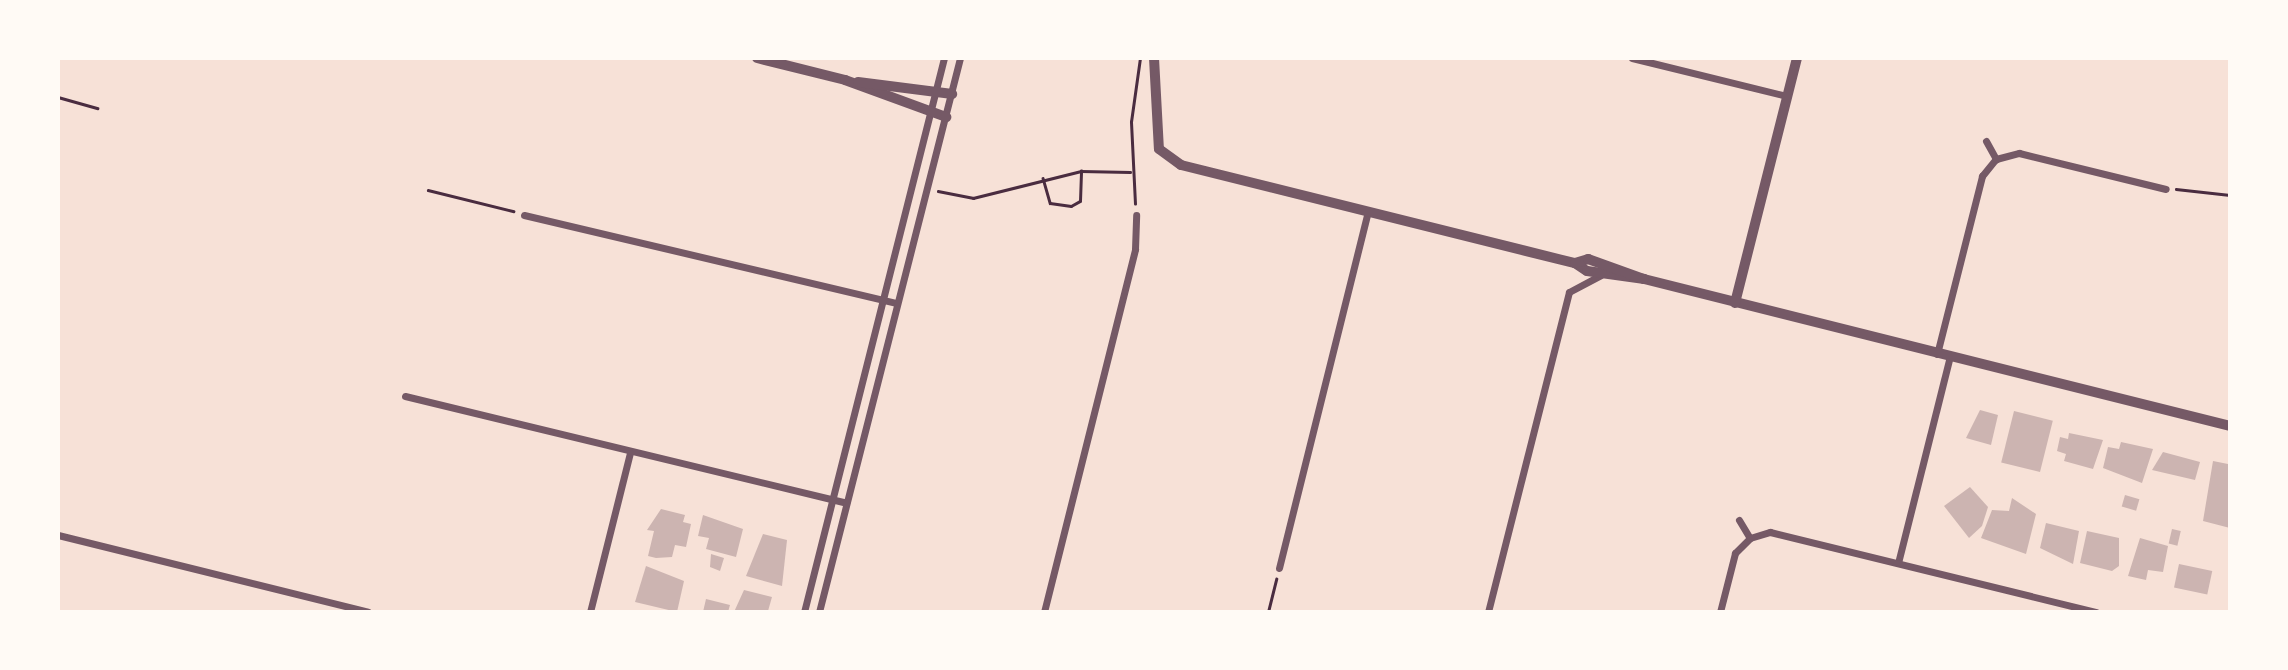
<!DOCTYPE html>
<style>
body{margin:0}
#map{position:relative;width:2288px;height:670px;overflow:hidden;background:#f7e1d7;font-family:"Space Grotesk",sans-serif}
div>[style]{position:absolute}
.building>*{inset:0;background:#ccb4b1;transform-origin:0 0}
.path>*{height:2.5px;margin:-1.25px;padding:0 1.25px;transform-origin:1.25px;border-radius:1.25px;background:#4a2c40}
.minor>*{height:7px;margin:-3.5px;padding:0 3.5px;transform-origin:3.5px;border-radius:3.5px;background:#755966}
.tertiary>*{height:10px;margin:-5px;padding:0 5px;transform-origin:5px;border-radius:5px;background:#755966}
span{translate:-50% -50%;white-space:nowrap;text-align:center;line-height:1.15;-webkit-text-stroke:5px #fffaf5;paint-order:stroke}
.frame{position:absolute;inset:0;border:60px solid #fffaf5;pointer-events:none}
</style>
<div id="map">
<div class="building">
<i style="clip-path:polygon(1980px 410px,1998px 415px,1991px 445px,1966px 438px)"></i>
<i style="left:2014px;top:411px;width:40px;height:53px;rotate:14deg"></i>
<i style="clip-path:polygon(2069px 433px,2103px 440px,2093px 469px,2064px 461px,2066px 454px,2057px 451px,2060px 437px,2068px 439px)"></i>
<i style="clip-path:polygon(2121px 442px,2153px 449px,2142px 483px,2103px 468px,2108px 447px,2119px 449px)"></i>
<i style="clip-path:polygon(2163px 452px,2200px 462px,2195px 480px,2152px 470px)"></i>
<i style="clip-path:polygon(2230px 459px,2230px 528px,2203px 521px,2213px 461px,2228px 464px)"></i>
<i style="clip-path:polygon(1970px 487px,1988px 507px,1982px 526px,1969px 538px,1944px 506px)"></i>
<i style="left:2125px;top:495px;width:15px;height:12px;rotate:16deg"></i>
<i style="clip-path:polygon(2012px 498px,2036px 514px,2026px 554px,1981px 538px,1992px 510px,2009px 511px)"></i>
<i style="clip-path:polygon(661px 509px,685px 515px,683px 522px,691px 524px,686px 547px,675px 545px,672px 557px,656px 558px,648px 556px,654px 531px,647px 530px)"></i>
<i style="clip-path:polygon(703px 515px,743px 529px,736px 557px,706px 549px,709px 538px,698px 536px)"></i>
<i style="clip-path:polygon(2046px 523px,2079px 531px,2073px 564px,2040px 548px)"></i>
<i style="left:2172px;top:529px;width:9px;height:15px;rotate:13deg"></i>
<i style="clip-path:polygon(2087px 531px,2119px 538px,2119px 566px,2112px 571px,2080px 563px)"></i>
<i style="clip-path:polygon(763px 534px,787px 540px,782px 586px,746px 576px)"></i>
<i style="clip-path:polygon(2140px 538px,2168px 546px,2163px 572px,2148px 570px,2146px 580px,2128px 576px)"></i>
<i style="clip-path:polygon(711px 554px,724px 558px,720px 571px,710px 567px)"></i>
<i style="left:2179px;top:564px;width:34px;height:24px;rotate:12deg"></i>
<i style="clip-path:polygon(646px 566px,684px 581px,677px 612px,635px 602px)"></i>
<i style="clip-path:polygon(744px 590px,772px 597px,768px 611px,734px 612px)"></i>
<i style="clip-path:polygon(706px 599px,730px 605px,728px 612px,703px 612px)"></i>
</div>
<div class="path">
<i style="left:58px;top:97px;width:41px;rotate:15.8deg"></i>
<i style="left:1043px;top:178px;width:26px;rotate:74deg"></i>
<i style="left:1050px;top:203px;width:21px;rotate:8deg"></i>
<i style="left:1071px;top:206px;width:10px;rotate:-29deg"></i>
<i style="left:1080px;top:201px;width:30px;rotate:-88deg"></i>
<i style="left:2176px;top:189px;width:54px;rotate:6.3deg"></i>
<i style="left:428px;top:190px;width:88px;rotate:13.9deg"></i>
<i style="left:938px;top:191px;width:36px;rotate:11deg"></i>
<i style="left:973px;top:198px;width:111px;rotate:-14deg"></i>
<i style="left:1081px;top:171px;width:49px;rotate:1.2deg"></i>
<i style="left:1135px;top:204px;width:82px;rotate:-92.8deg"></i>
<i style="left:1131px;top:122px;width:65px;rotate:-82deg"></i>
<i style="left:1268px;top:612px;width:34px;rotate:-76deg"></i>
</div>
<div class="minor">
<i style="left:1632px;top:58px;width:160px;rotate:13.8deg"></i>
<i style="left:1986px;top:141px;width:21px;rotate:61deg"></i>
<i style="left:524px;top:215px;width:383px;rotate:13.3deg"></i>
<i style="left:1937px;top:354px;width:184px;rotate:-75.8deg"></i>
<i style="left:1982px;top:176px;width:22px;rotate:-51deg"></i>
<i style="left:1996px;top:159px;width:24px;rotate:-15deg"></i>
<i style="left:2019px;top:153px;width:151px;rotate:13.8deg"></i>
<i style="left:405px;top:396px;width:454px;rotate:13.6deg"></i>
<i style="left:1739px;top:520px;width:21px;rotate:59deg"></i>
<i style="left:58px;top:535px;width:319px;rotate:13.9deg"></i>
<i style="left:1898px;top:563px;width:213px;rotate:-75.9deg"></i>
<i style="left:1279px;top:568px;width:367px;rotate:-76deg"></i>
<i style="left:590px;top:612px;width:164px;rotate:-75.9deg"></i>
<i style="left:804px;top:612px;width:571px;rotate:-75.82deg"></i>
<i style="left:819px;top:612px;width:572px;rotate:-75.72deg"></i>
<i style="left:1044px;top:612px;width:374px;rotate:-75.9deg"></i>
<i style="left:1135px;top:249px;width:34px;rotate:-88deg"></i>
<i style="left:1488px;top:612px;width:330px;rotate:-75.8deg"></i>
<i style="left:1569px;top:292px;width:36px;rotate:-28deg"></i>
<i style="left:1720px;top:612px;width:61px;rotate:-75.7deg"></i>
<i style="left:1735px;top:553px;width:21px;rotate:-45deg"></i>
<i style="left:1750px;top:538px;width:21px;rotate:-17deg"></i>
<i style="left:1770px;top:532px;width:336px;rotate:13.8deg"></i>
</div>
<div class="tertiary">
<i style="left:757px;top:58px;width:91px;rotate:14deg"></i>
<i style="left:845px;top:80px;width:108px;rotate:20.1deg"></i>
<i style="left:1154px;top:58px;width:91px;rotate:86.9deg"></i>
<i style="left:1159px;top:149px;width:27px;rotate:36deg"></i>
<i style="left:1181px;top:165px;width:406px;rotate:14deg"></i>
<i style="left:1575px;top:263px;width:14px;rotate:34deg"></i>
<i style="left:1587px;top:271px;width:58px;rotate:8deg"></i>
<i style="left:1644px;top:279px;width:604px;rotate:14.08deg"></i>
<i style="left:858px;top:82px;width:95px;rotate:7.3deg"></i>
<i style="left:1575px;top:263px;width:14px;rotate:-17deg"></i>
<i style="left:1588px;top:259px;width:59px;rotate:19.7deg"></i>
<i style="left:1735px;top:303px;width:253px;rotate:-75.8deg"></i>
</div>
<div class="frame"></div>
</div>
